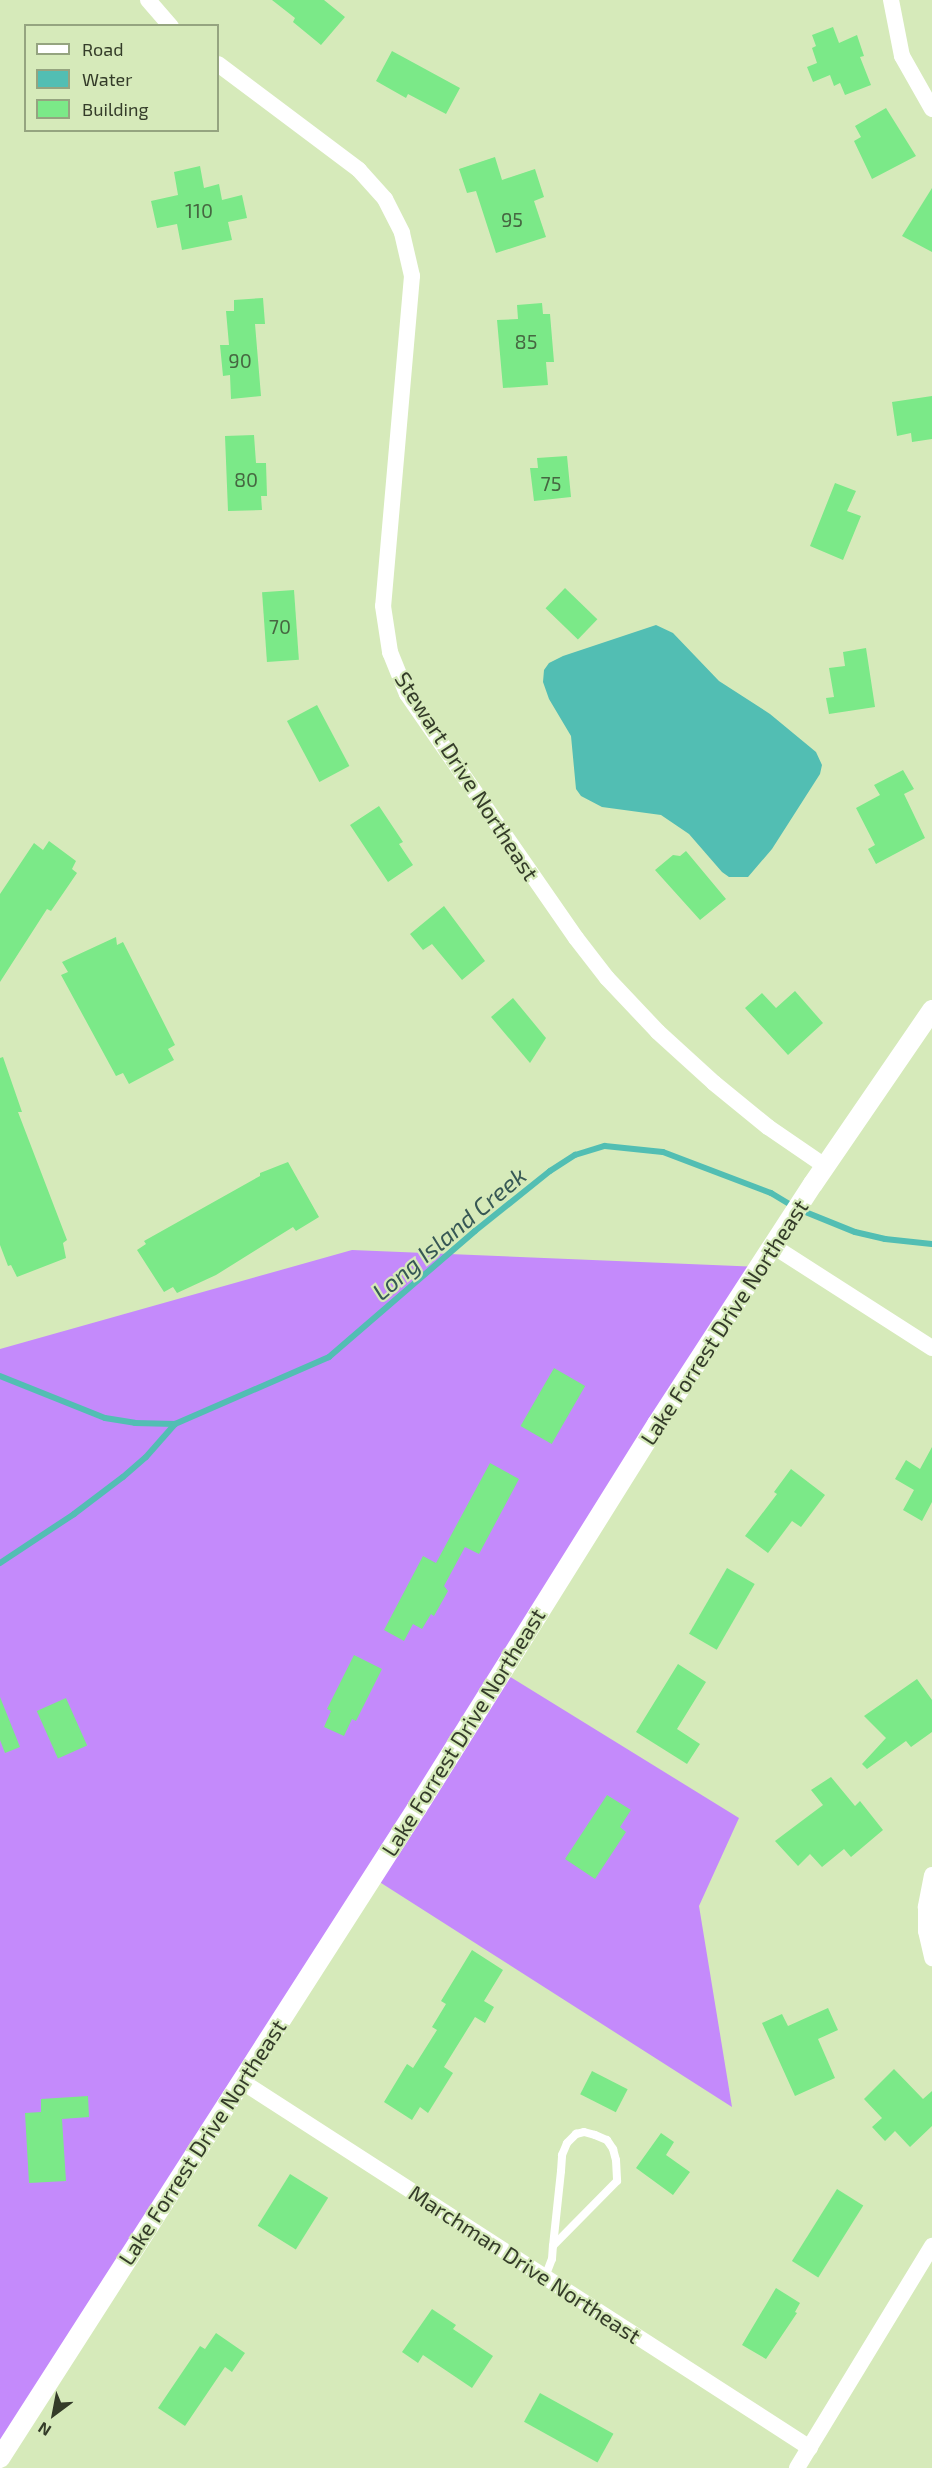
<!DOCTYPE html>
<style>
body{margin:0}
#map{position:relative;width:932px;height:2468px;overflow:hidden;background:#d6eaba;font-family:"Exo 2",sans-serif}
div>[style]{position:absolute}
.forest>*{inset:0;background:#c48afb}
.water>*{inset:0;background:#52beb3}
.stream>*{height:6px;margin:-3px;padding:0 3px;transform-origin:3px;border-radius:3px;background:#52beb3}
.building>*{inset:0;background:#7be988;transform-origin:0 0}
.service>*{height:8px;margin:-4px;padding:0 4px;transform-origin:4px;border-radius:4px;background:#fff}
.minor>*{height:16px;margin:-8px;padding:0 8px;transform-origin:8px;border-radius:8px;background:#fff}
.tertiary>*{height:20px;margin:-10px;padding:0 10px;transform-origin:10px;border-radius:10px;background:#fff}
span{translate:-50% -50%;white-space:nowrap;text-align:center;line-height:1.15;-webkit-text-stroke:4.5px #d6eaba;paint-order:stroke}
.number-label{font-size:20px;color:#466741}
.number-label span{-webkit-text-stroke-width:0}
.street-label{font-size:22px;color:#343c29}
.water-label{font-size:24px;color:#375855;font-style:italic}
.legend{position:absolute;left:24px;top:24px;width:195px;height:108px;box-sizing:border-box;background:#d6eaba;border:2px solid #95a480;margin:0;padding:8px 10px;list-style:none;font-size:18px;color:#343c29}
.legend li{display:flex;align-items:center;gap:12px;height:30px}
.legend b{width:30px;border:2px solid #95a480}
.north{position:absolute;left:24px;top:2384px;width:60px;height:60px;-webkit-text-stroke:4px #d6eaba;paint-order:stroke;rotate:212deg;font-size:16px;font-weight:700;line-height:24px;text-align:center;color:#343c29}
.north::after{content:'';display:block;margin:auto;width:21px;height:27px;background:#343c29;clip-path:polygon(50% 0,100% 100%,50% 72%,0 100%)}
</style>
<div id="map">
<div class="forest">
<i style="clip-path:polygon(352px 1250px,761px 1267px,499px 1670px,739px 1818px,699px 1906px,732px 2107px,367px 1874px,0 2441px,0 1349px)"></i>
</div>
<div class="water">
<i style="clip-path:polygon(656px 625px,673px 633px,719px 681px,770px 714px,816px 752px,822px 765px,820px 774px,772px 849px,748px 877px,729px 877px,722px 872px,689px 834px,661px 815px,602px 807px,581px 796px,576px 789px,571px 736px,549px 699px,543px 682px,544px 670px,549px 663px,563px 656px)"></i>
</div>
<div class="stream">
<i style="left:0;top:1376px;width:113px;rotate:21.8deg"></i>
<i style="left:105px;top:1418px;width:30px;rotate:9deg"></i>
<i style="left:135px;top:1423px;width:40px;rotate:1.4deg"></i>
<i style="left:175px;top:1424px;width:168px;rotate:-23.5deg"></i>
<i style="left:329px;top:1357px;width:193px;rotate:-40.8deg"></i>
<i style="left:475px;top:1231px;width:96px;rotate:-38.7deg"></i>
<i style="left:550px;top:1171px;width:30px;rotate:-33deg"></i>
<i style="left:575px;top:1155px;width:31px;rotate:-17deg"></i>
<i style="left:605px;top:1146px;width:58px;rotate:5.9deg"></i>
<i style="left:663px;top:1152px;width:116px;rotate:20.8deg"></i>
<i style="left:771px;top:1193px;width:31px;rotate:31deg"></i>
<i style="left:798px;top:1209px;width:61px;rotate:22deg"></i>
<i style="left:855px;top:1232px;width:31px;rotate:13deg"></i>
<i style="left:885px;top:1239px;width:47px;rotate:6.1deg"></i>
<i style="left:0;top:1563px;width:89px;rotate:-33.5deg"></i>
<i style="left:74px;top:1514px;width:61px;rotate:-37.1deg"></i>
<i style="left:123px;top:1477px;width:30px;rotate:-41deg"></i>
<i style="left:146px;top:1457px;width:44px;rotate:-48.7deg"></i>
</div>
<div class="building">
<i style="clip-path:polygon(272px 0,324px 0,345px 17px,321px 45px,293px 22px,295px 18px)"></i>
<i style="clip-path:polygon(833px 27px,839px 43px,857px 35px,864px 56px,860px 57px,871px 85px,845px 95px,840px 83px,834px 86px,830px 75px,813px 82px,807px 67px,817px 63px,812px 48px,816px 46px,812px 35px)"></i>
<i style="clip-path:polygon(392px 51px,460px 88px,446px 114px,408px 94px,406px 98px,376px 81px)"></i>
<i style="clip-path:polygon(886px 108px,916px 156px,872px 179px,854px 141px,861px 137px,855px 126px)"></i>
<i style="clip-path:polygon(495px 157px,502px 180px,535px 169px,544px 197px,534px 201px,546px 237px,496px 253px,476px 191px,467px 193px,459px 169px)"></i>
<i style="clip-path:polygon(200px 166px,204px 188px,219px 184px,222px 200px,242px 195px,247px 218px,228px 222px,232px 240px,182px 250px,177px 224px,157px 228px,151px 201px,178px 195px,174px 172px)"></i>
<i style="clip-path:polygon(932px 188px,932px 252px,902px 236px)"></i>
<i style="clip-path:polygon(263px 298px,265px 324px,255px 324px,261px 396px,231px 399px,230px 375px,223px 376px,220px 345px,229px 345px,226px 311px,234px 311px,234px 300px)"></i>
<i style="clip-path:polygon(542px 303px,543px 314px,550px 314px,554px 362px,546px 362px,548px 385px,503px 388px,497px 320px,518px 319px,517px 305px)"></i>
<i style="clip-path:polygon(932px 396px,932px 439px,912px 442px,911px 433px,897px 436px,892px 402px)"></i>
<i style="clip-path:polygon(254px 435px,256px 463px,266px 463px,267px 496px,261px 496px,262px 510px,228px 511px,225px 436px)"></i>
<i style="clip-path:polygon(567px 456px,571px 497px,534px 501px,530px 468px,538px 468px,537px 458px)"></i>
<i style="clip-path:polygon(835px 483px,856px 491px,847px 511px,861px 516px,843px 560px,810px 546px)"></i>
<i style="left:565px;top:588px;width:45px;height:28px;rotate:44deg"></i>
<i style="left:294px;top:590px;width:70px;height:32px;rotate:86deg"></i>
<i style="clip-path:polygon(866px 648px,875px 707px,829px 714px,826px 698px,834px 697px,829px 668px,845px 666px,843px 652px)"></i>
<i style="left:317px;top:705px;width:69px;height:34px;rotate:62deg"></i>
<i style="clip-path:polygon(903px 770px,914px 789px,904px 794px,925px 838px,876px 864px,868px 849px,875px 845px,856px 808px,880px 795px,874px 785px)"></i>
<i style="clip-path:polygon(379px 806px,403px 842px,399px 844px,413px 865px,388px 882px,350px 825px)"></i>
<i style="clip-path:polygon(49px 841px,76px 861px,72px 869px,77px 873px,51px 911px,47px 909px,0 982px,0 894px,34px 843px,43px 850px)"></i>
<i style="clip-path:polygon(686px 851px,726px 899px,700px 920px,655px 870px,673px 855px,680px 856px)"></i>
<i style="clip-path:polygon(444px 906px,485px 961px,462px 980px,432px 944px,423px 950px,410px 934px)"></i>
<i style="clip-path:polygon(116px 937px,117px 945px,123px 942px,175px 1045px,168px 1049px,174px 1060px,129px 1084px,123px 1073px,116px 1076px,61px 975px,68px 972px,62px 962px)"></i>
<i style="clip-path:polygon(795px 991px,823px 1023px,788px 1055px,745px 1008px,762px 993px,776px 1008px)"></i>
<i style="clip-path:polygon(513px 998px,546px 1038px,530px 1063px,491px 1017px)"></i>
<i style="clip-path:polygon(3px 1057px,22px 1112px,18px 1112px,67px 1240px,63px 1243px,66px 1258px,17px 1277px,11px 1265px,8px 1266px,0 1245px,0 1058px)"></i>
<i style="clip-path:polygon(288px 1162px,319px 1217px,296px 1231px,293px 1227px,216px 1275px,177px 1293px,173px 1287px,164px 1292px,137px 1250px,146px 1244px,144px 1241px,260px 1176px,260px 1173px)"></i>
<i style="left:554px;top:1368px;width:36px;height:67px;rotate:30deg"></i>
<i style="clip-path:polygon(932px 1447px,932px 1502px,922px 1521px,903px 1510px,914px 1490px,895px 1479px,906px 1460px,920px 1469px)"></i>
<i style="clip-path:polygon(490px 1463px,519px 1479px,479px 1554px,465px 1547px,444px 1586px,448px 1591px,434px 1616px,431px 1614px,422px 1629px,413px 1624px,404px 1641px,384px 1630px,423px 1556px,436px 1563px)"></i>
<i style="clip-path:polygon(791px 1469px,825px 1495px,801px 1527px,792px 1521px,768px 1553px,745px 1536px,777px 1494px,774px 1492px)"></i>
<i style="left:727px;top:1568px;width:32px;height:76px;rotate:30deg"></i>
<i style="clip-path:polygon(354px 1655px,382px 1669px,356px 1721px,352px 1719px,344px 1736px,324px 1727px,331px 1711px,327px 1709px)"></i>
<i style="clip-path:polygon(678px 1664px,706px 1682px,677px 1729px,700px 1744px,687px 1764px,636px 1732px)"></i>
<i style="clip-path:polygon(917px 1679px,932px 1700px,932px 1732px,911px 1747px,906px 1741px,867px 1769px,862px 1764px,886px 1738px,864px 1716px)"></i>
<i style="clip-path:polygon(0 1697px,20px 1747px,5px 1753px,0 1740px)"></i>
<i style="left:66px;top:1698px;width:52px;height:32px;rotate:66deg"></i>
<i style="clip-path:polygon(831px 1777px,855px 1806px,860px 1801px,883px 1830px,851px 1857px,844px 1849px,822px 1867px,810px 1854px,798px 1866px,775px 1841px,823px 1805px,811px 1790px)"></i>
<i style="clip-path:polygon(607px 1795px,631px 1810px,620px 1827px,626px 1832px,595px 1879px,565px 1859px)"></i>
<i style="clip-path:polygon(472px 1950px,503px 1970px,484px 2001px,494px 2007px,485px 2023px,475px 2017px,444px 2067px,453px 2073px,428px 2113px,420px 2107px,412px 2120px,384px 2102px,407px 2064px,413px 2068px,437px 2030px,432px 2027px,446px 2004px,441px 2001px)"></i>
<i style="clip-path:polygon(828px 2008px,838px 2030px,818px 2039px,835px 2078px,795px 2096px,762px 2023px,782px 2014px,788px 2026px)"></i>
<i style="clip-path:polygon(894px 2069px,923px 2099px,932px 2091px,932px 2126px,910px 2147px,895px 2131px,885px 2141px,872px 2127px,882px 2118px,864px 2099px)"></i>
<i style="left:592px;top:2071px;width:40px;height:26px;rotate:27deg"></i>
<i style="clip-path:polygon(88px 2096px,89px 2117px,62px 2119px,66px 2181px,29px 2183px,25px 2113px,41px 2112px,41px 2099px)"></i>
<i style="clip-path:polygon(661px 2133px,674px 2142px,666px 2155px,690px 2172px,673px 2195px,636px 2168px)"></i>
<i style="left:290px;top:2174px;width:45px;height:61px;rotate:32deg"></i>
<i style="left:837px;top:2189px;width:31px;height:85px;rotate:32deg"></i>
<i style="clip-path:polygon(776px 2288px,800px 2303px,795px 2312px,797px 2313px,766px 2359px,742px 2345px)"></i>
<i style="clip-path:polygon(432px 2309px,456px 2325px,453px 2329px,493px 2356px,472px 2388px,423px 2355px,418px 2363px,402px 2352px)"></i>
<i style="clip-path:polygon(216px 2333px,245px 2353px,232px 2372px,225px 2367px,185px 2426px,158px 2408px,200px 2346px,205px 2349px)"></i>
<i style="left:540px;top:2393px;width:84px;height:33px;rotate:29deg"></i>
</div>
<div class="service">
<i style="left:545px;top:2277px;width:19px;rotate:-69deg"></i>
<i style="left:552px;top:2259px;width:13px;rotate:-86deg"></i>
<i style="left:553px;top:2246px;width:75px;rotate:-83.9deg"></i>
<i style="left:561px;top:2171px;width:16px;rotate:-86deg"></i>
<i style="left:562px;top:2155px;width:13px;rotate:-67deg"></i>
<i style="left:567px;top:2143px;width:13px;rotate:-45deg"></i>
<i style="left:576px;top:2134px;width:8px;rotate:-14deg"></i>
<i style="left:584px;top:2132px;width:11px;rotate:15deg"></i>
<i style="left:595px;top:2135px;width:13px;rotate:23deg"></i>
<i style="left:607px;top:2140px;width:11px;rotate:56deg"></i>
<i style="left:613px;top:2149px;width:11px;rotate:75deg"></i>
<i style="left:616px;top:2160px;width:21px;rotate:87deg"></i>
<i style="left:617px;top:2181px;width:91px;rotate:134.6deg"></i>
</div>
<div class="minor">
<i style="left:148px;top:0;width:35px;rotate:49deg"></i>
<i style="left:891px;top:0;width:57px;rotate:78.9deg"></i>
<i style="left:902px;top:56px;width:61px;rotate:60.5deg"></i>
<i style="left:218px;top:64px;width:176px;rotate:36.9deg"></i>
<i style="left:359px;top:170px;width:39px;rotate:48deg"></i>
<i style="left:385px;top:199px;width:38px;rotate:63deg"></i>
<i style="left:402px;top:233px;width:44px;rotate:76.9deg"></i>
<i style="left:412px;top:276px;width:331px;rotate:95deg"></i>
<i style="left:383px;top:606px;width:47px;rotate:81.3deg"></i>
<i style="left:390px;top:652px;width:45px;rotate:68deg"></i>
<i style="left:407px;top:694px;width:297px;rotate:55.3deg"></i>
<i style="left:576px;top:938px;width:51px;rotate:52.2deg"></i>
<i style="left:607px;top:978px;width:74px;rotate:46.6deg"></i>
<i style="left:658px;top:1032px;width:76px;rotate:42.3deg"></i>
<i style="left:714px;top:1083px;width:70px;rotate:39.2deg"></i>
<i style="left:768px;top:1127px;width:69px;rotate:34.4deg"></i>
<i style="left:773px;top:1246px;width:189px;rotate:32.7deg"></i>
<i style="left:932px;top:1875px;width:33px;rotate:101deg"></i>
<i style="left:926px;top:1907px;width:24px;rotate:90deg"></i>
<i style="left:926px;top:1931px;width:28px;rotate:77deg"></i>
<i style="left:241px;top:2081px;width:677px;rotate:32.82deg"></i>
<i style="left:797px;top:2468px;width:260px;rotate:-58.7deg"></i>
</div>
<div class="tertiary">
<i style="left:0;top:2458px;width:772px;rotate:-57.32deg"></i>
<i style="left:417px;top:1808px;width:453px;rotate:-58deg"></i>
<i style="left:657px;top:1424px;width:286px;rotate:-57deg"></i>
<i style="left:813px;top:1184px;width:211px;rotate:-55.6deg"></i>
</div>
<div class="number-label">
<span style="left:199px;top:210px">110</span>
<span style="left:512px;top:219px">95</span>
<span style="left:526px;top:341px">85</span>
<span style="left:240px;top:360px">90</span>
<span style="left:246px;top:479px">80</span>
<span style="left:551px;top:483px">75</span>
<span style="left:280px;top:626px">70</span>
</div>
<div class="street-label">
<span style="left:467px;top:776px;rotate:57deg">Stewart Drive Northeast</span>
<span style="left:724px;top:1322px;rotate:-57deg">Lake Forrest Drive Northeast</span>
<span style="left:463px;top:1732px;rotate:-58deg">Lake Forrest Drive Northeast</span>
<span style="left:202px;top:2142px;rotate:-57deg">Lake Forrest Drive Northeast</span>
<span style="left:525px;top:2264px;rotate:33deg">Marchman Drive Northeast</span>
</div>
<div class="water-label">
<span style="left:449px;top:1233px;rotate:-40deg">Long Island Creek</span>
</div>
<ul class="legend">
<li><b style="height:8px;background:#fff"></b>Road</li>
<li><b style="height:16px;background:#52beb3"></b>Water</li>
<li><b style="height:16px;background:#7be988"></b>Building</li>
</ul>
<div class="north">N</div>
</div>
